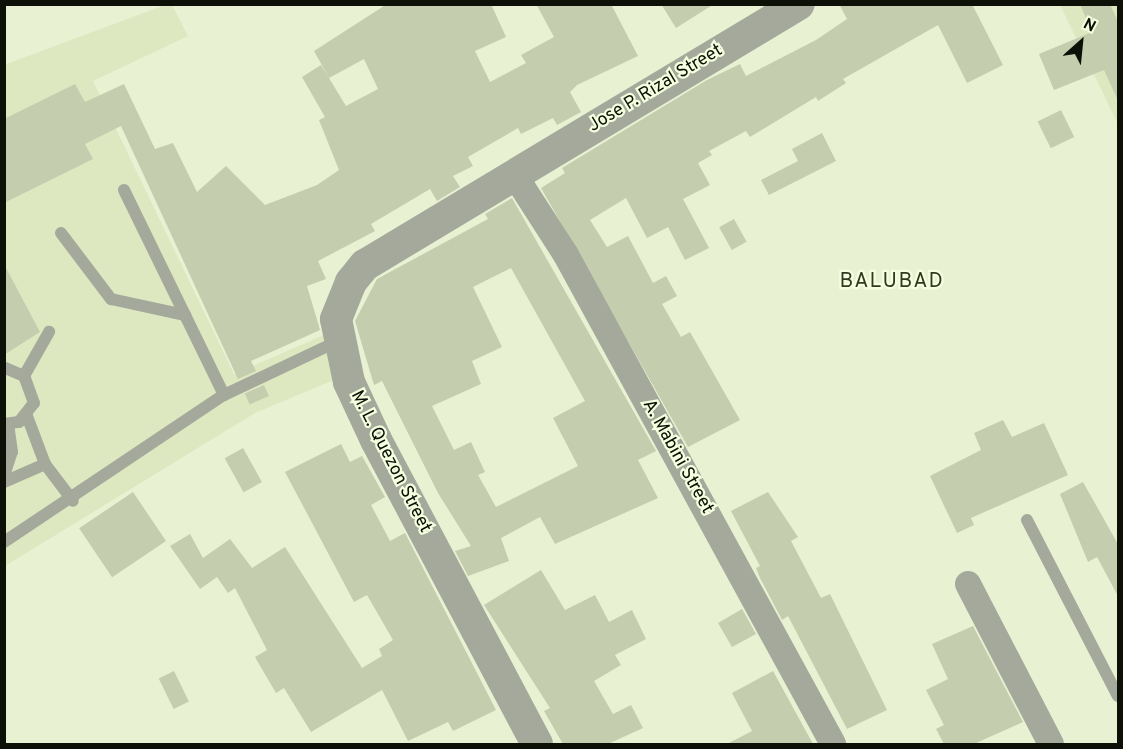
<!DOCTYPE html>
<style>
body{margin:0}
#map{position:relative;width:1123px;height:749px;overflow:hidden;background:#e8f1d2;font-family:Overpass,sans-serif}
div>[style]{position:absolute}
.built>*{inset:0;background:#dde8c1}
.building>*{inset:0;background:#c4cdae;transform-origin:0 0}
.service>*{height:12px;margin:-6px;padding:0 6px;transform-origin:6px;border-radius:6px;background:#a4a99b}
.minor>*{height:26px;margin:-13px;padding:0 13px;transform-origin:13px;border-radius:13px;background:#a4a99b}
.tertiary>*{height:32px;margin:-16px;padding:0 16px;transform-origin:16px;border-radius:16px;background:#a4a99b}
span{translate:-50% -50%;white-space:nowrap;text-align:center;line-height:1.15;-webkit-text-stroke:4.5px #f5ffdf;paint-order:stroke}
.street-label{font-size:18px;color:#0d1006}
.quarter-label{font-size:21px;color:#32391f;letter-spacing:1.5px}
.frame{position:absolute;inset:0;border:6px solid #0d1006;pointer-events:none}
.north{position:absolute;left:1051px;top:12px;width:60px;height:60px;-webkit-text-stroke:4px #f5ffdf;paint-order:stroke;rotate:27deg;font-size:16px;font-weight:700;line-height:24px;text-align:center;color:#0d1006}
.north::after{content:'';display:block;margin:auto;width:21px;height:27px;background:#0d1006;clip-path:polygon(50% 0,100% 100%,50% 72%,0 100%)}
</style>
<div id="map">
<div class="built">
<i style="clip-path:polygon(165px 5px,172px 5px,188px 36px,93px 81px,234px 374px,324px 335px,341px 377px,255px 413px,5px 566px,4px 65px)"></i>
<i style="clip-path:polygon(1060px 5px,1118px 5px,1118px 124px)"></i>
</div>
<div class="building">
<i style="clip-path:polygon(387px 4px,491px 4px,506px 37px,475px 51px,490px 82px,526px 63px,521px 55px,554px 37px,536px 4px,611px 4px,638px 56px,577px 85px,570px 92px,581px 112px,557px 125px,553px 118px,521px 134px,518px 128px,468px 157px,473px 166px,453px 176px,460px 187px,437px 201px,430px 189px,371px 224px,375px 231px,318px 261px,326px 279px,307px 286px,320px 330px,251px 361px,256px 371px,238px 379px,121px 126px,85px 144px,93px 159px,4px 203px,4px 119px,75px 84px,85px 102px,124px 84px,155px 149px,173px 143px,197px 192px,226px 166px,265px 205px,317px 185px,339px 170px,319px 120px,325px 117px,302px 77px,321px 65px,346px 106px,378px 89px,364px 59px,329px 78px,314px 51px)"></i>
<i style="clip-path:polygon(661px 4px,714px 4px,676px 28px)"></i>
<i style="clip-path:polygon(839px 4px,972px 4px,1003px 65px,967px 83px,938px 25px,843px 79px,846px 83px,818px 101px,816px 97px,750px 137px,746px 131px,709px 151px,712px 155px,698px 163px,710px 185px,683px 199px,709px 248px,685px 260px,668px 227px,647px 238px,626px 198px,590px 220px,607px 247px,628px 236px,653px 283px,666px 276px,677px 296px,662px 304px,681px 337px,690px 332px,740px 420px,688px 447px,541px 188px,565px 173px,562px 168px,707px 80px,740px 64px,746px 76px,816px 40px,847px 19px)"></i>
<i style="clip-path:polygon(1080px 4px,1110px 4px,1119px 24px,1119px 103px,1104px 70px,1054px 90px,1039px 54px,1092px 32px)"></i>
<i style="left:1061px;top:110px;width:30px;height:26px;rotate:64deg"></i>
<i style="clip-path:polygon(822px 133px,836px 161px,769px 195px,761px 180px,798px 161px,792px 149px)"></i>
<i style="clip-path:polygon(evenodd,512px 198px,656px 451px,638px 460px,658px 498px,555px 544px,540px 517px,501px 538px,509px 561px,468px 576px,455px 551px,471px 546px,438px 493px,382px 381px,374px 385px,355px 321px,377px 279px,488px 219px,485px 214px,512px 198px,511px 268px,585px 401px,553px 418px,578px 466px,496px 507px,478px 475px,485px 472px,471px 442px,454px 450px,432px 406px,481px 384px,472px 361px,502px 347px,473px 287px,511px 268px)"></i>
<i style="left:734px;top:219px;width:26px;height:17px;rotate:61deg"></i>
<i style="clip-path:polygon(4px 264px,40px 332px,4px 355px)"></i>
<i style="left:264px;top:385px;width:12px;height:21px;rotate:66deg"></i>
<i style="clip-path:polygon(1003px 420px,1012px 437px,1044px 423px,1068px 475px,971px 518px,974px 525px,957px 533px,930px 476px,981px 450px,974px 433px)"></i>
<i style="clip-path:polygon(341px 444px,350px 462px,362px 456px,385px 497px,371px 505px,390px 541px,405px 533px,496px 710px,453px 731px,448px 722px,408px 741px,382px 690px,311px 732px,284px 688px,276px 693px,255px 657px,267px 650px,235px 588px,228px 593px,217px 577px,200px 589px,170px 546px,190px 534px,203px 558px,230px 539px,252px 568px,285px 547px,362px 668px,382px 656px,379px 649px,393px 640px,367px 595px,354px 602px,285px 472px)"></i>
<i style="left:243px;top:448px;width:39px;height:21px;rotate:61deg"></i>
<i style="clip-path:polygon(1083px 482px,1119px 546px,1119px 598px,1097px 557px,1088px 562px,1060px 494px)"></i>
<i style="left:133px;top:492px;width:59px;height:65px;rotate:56deg"></i>
<i style="clip-path:polygon(768px 492px,798px 537px,791px 541px,821px 598px,830px 594px,887px 710px,847px 729px,788px 616px,782px 620px,760px 578px,756px 568px,760px 566px,731px 511px)"></i>
<i style="clip-path:polygon(541px 570px,565px 610px,595px 595px,609px 622px,632px 610px,646px 639px,615px 655px,621px 665px,594px 681px,613px 714px,631px 705px,643px 728px,608px 744px,563px 744px,544px 711px,550px 708px,484px 605px)"></i>
<i style="clip-path:polygon(736px 598px,756px 634px,732px 647px,718px 623px,742px 609px)"></i>
<i style="clip-path:polygon(973px 626px,1023px 722px,974px 744px,944px 744px,936px 729px,944px 725px,926px 690px,948px 679px,932px 644px)"></i>
<i style="left:174px;top:671px;width:34px;height:17px;rotate:64deg"></i>
<i style="clip-path:polygon(773px 671px,813px 744px,727px 744px,752px 731px,732px 693px)"></i>
</div>
<div class="service">
<i style="left:124px;top:190px;width:228px;rotate:64deg"></i>
<i style="left:61px;top:233px;width:83px;rotate:52.9deg"></i>
<i style="left:111px;top:299px;width:76px;rotate:12.2deg"></i>
<i style="left:24px;top:376px;width:51px;rotate:-60.4deg"></i>
<i style="left:27px;top:416px;width:51px;rotate:69.4deg"></i>
<i style="left:45px;top:464px;width:46px;rotate:52.9deg"></i>
<i style="left:4px;top:424px;width:15px;rotate:-8deg"></i>
<i style="left:19px;top:422px;width:24px;rotate:-52deg"></i>
<i style="left:34px;top:403px;width:29px;rotate:-110deg"></i>
<i style="left:24px;top:376px;width:21px;rotate:-157deg"></i>
<i style="left:4px;top:476px;width:25px;rotate:-72deg"></i>
<i style="left:12px;top:452px;width:27px;rotate:-98deg"></i>
<i style="left:4px;top:482px;width:45px;rotate:-23.7deg"></i>
<i style="left:1027px;top:520px;width:198px;rotate:62.7deg"></i>
<i style="left:4px;top:542px;width:265px;rotate:-33.8deg"></i>
<i style="left:224px;top:395px;width:126px;rotate:-25.3deg"></i>
</div>
<div class="minor">
<i style="left:514px;top:174px;width:96px;rotate:57.3deg"></i>
<i style="left:566px;top:255px;width:557px;rotate:61.36deg"></i>
<i style="left:968px;top:584px;width:180px;rotate:62.6deg"></i>
</div>
<div class="tertiary">
<i style="left:537px;top:744px;width:344px;rotate:-117.9deg"></i>
<i style="left:376px;top:440px;width:64px;rotate:-115deg"></i>
<i style="left:349px;top:382px;width:64px;rotate:-101.7deg"></i>
<i style="left:336px;top:319px;width:40px;rotate:-68deg"></i>
<i style="left:351px;top:282px;width:22px;rotate:-51deg"></i>
<i style="left:365px;top:265px;width:506px;rotate:-31.02deg"></i>
</div>
<div class="street-label">
<span style="left:656px;top:89px;rotate:-31deg">Jose P. Rizal Street</span>
<span style="left:677px;top:457px;rotate:61deg">A. Mabini Street</span>
<span style="left:390px;top:462px;rotate:63deg">M. L. Quezon Street</span>
</div>
<div class="quarter-label">
<span style="left:892px;top:282px">BALUBAD</span>
</div>
<div class="frame"></div>
<div class="north">N</div>
</div>
